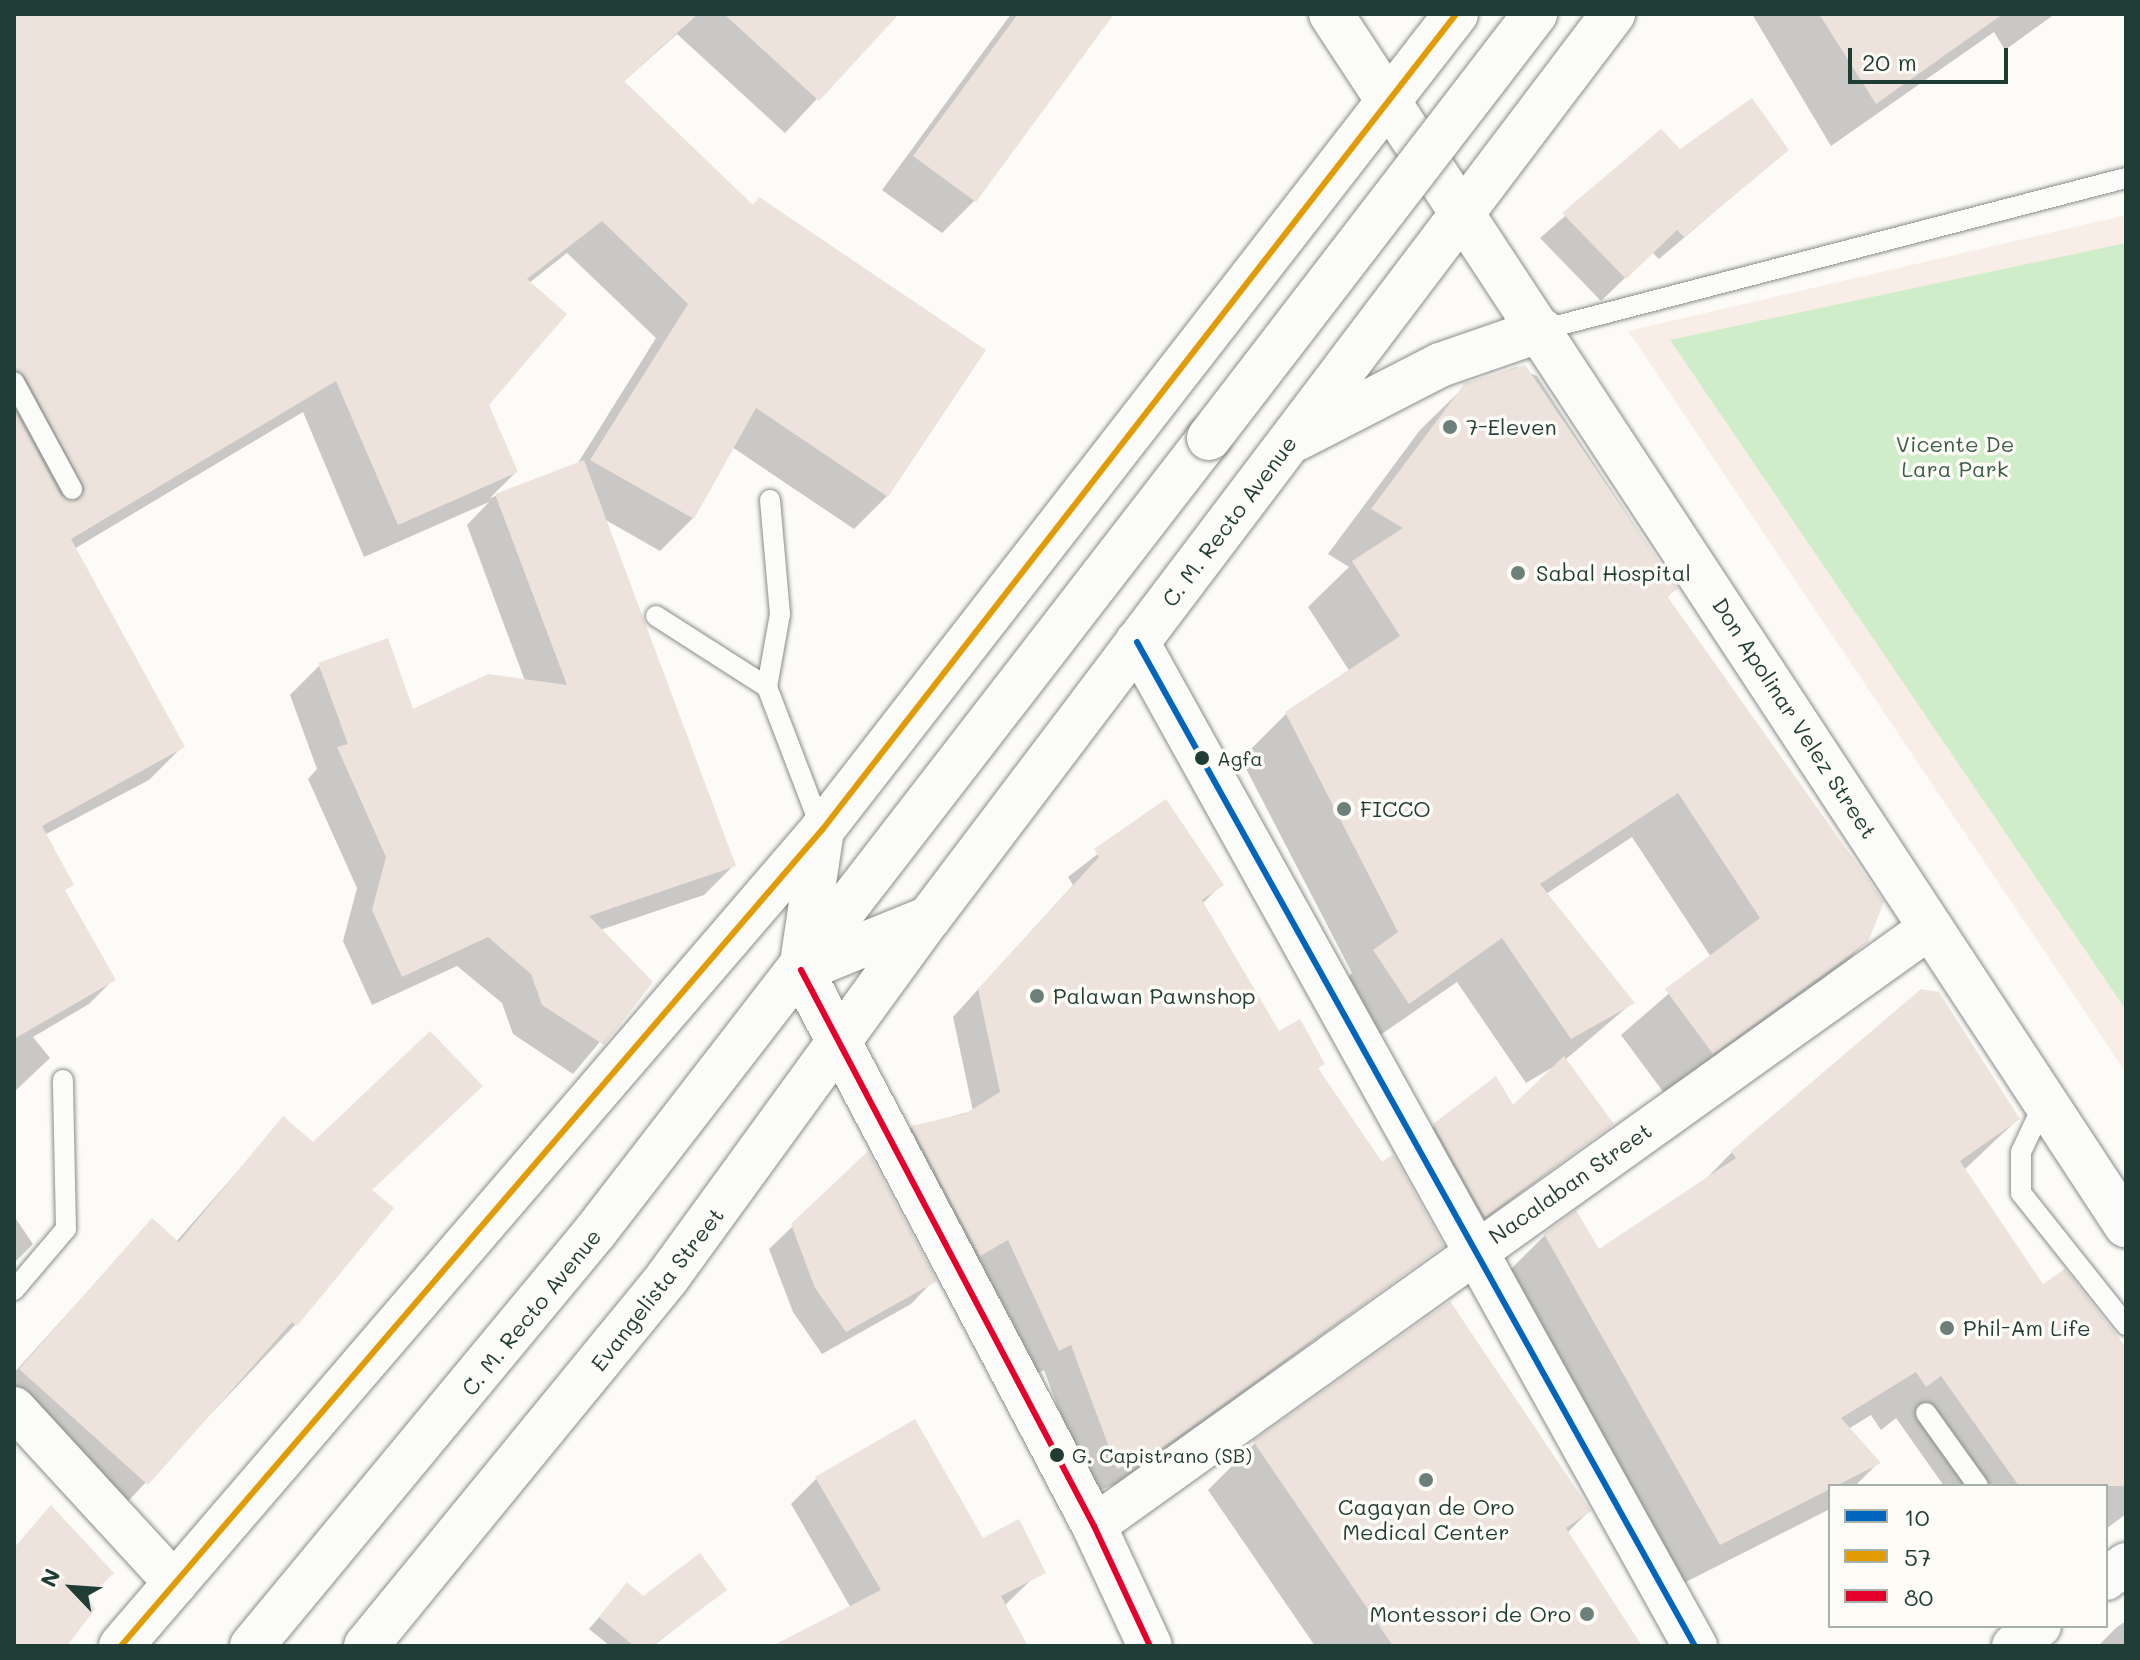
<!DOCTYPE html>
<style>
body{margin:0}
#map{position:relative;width:2140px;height:1660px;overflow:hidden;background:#fcfbf8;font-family:Mali,sans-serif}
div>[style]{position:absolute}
.built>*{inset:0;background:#f8eee7}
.green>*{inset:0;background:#d0edc9}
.shadow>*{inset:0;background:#0003}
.building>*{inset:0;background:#ede2dc}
.roads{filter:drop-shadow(0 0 2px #888d8a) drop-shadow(0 0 2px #888d8a)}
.lane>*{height:20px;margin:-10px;padding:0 10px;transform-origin:10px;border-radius:10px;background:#fbfbf9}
.street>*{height:42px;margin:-21px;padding:0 21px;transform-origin:21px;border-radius:21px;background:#fbfbf9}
.secondary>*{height:44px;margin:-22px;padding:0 22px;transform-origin:22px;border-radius:22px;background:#fbfbf9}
.primary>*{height:44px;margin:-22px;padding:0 22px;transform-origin:22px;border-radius:22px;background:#fbfbf9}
.highway>*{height:44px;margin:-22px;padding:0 22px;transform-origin:22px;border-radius:22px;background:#fbfbf9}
.bridges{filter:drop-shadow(0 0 2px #888d8a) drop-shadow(0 0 2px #888d8a)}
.highway-bridge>*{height:44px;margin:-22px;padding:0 22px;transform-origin:22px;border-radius:22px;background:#fbfbf9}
.bus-1>*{height:6px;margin:-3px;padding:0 3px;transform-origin:3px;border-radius:3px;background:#0065bd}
.bus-2>*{height:6px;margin:-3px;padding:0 3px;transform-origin:3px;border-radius:3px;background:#e19c05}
.bus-3>*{height:6px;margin:-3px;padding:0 3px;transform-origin:3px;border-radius:3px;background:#e4002b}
.dots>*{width:22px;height:22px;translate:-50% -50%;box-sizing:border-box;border:4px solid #fdfcf7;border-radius:50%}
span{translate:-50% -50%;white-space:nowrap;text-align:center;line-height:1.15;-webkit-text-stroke:7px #fdfcf7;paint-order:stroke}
.bus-label{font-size:20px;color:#1f3d34}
.left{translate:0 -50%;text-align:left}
.poi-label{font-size:22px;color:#1f3d34}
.right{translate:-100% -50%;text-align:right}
.park-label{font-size:22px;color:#3b5e4a}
.street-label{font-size:22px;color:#1f3d34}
.frame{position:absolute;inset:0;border:16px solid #1f3d34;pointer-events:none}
.legend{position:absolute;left:1828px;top:1484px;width:280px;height:144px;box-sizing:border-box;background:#fdfcf7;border:2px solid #a4b0a9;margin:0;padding:10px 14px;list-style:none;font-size:24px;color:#1f3d34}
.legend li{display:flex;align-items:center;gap:16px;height:40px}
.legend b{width:40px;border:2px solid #a4b0a9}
.north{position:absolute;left:32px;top:1548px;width:80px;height:80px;-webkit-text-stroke:6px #fdfcf7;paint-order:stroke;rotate:295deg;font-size:22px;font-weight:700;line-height:32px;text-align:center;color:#1f3d34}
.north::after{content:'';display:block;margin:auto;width:28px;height:36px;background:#1f3d34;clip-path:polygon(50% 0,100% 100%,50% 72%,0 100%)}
.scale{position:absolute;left:1848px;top:48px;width:160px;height:36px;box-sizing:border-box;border:4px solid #1f3d34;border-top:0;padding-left:10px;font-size:24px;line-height:28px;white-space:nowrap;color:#1f3d34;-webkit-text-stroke:6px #fdfcf7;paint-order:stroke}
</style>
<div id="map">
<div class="built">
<i style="clip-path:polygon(2126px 215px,2126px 1073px,1628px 331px)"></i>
</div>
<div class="green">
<i style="clip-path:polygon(2126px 243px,2126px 1010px,1670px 340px)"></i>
</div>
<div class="shadow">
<i style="clip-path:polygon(evenodd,14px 14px,896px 14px,785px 133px,677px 34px,623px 82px,887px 496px,854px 529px,732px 447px,693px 518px,660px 551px,604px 519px,734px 865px,704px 895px,600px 930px,650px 982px,573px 1074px,513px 1034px,502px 1003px,457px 966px,372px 1005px,343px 941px,357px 888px,308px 779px,317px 769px,290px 695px,320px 665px,412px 712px,525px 681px,467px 525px,489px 502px,364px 557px,303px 412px,74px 549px,182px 747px,149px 780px,14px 851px,14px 14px,567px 253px,656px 338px,576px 466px,490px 498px,516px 472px,487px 404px,529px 283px,567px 253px)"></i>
<i style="clip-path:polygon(1011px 14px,1112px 14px,975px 200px,942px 233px,882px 190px)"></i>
<i style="clip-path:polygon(1752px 14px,2055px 14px,2005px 50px,1994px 32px,1831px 146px)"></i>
<i style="clip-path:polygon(1661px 132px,1680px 152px,1787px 150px,1659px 259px,1652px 252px,1601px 301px,1540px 238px)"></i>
<i style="clip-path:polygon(1516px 367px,1537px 376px,1676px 588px,1666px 598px,1867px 941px,1821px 987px,1667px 1097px,1621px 1035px,1711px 957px,1632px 837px,1546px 894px,1632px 1003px,1565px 1060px,1612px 1124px,1461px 1238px,1411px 1149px,1435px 1125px,1513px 1108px,1553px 1067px,1526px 1083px,1457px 982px,1363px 1047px,1329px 996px,1352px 973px,1241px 759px,1286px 714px,1350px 672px,1308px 607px,1349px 567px,1328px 554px,1420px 430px,1466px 385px)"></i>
<i style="clip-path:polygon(1165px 802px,1221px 885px,1202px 904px,1278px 1034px,1323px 1063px,1316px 1070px,1442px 1246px,1124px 1481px,1090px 1494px,1044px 1370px,1032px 1376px,981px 1265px,953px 1281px,886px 1154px,912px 1127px,973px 1111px,953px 1017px,1073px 885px,1068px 877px)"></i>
<i style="clip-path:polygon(14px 884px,113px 980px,89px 1004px,33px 1037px,50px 1058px,14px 1092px)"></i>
<i style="clip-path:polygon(283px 1119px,391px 1208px,295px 1325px,114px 1516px,14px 1427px,14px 1373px,152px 1220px,176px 1242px)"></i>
<i style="clip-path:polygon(2018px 1119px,1964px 1170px,2043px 1287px,2126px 1354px,2126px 1514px,2106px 1529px,2106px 1486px,1944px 1486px,1896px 1418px,1881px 1430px,1871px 1415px,1848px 1429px,1878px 1463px,1855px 1486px,1830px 1486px,1830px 1509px,1676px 1587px,1501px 1279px,1545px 1235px,1599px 1252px,1702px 1183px,1732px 1152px)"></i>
<i style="clip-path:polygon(14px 1216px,33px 1244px,14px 1263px)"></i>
<i style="clip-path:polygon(793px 1226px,934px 1280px,911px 1304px,822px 1354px,793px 1312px,769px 1249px)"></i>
<i style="clip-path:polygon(1255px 1443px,1589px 1511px,1567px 1533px,1640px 1646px,1315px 1646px,1208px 1490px)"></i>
<i style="clip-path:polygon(817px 1478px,983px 1540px,1032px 1579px,1004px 1606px,1026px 1646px,803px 1646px,851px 1608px,791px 1504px)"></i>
<i style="clip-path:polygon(627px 1585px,643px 1598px,725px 1590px,653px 1646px,610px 1646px,589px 1629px)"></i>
<i style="clip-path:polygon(2126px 1621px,2126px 1646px,2098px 1646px,2117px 1627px)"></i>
</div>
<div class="building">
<i style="clip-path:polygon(14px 14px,698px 14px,624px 81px,753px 205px,759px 197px,986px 350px,888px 497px,756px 408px,694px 519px,590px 460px,688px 304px,602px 221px,527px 279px,567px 314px,489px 405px,518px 472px,398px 525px,336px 381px,71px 539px,185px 747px,42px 826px,74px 885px,65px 890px,116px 980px,14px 1039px,14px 409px,61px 496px,77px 501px,85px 489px,25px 376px,14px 369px)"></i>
<i style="clip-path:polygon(724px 14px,899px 14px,819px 101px)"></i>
<i style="clip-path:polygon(1018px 14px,1114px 14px,976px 202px,913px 156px)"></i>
<i style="clip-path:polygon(1819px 14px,2003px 14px,1876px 104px)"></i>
<i style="clip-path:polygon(1752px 98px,1789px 150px,1684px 237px,1677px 230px,1626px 279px,1562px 213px,1661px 129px,1680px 149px)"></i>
<i style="clip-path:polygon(1525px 365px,1678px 589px,1667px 596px,1884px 902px,1868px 942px,1713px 1054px,1665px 989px,1760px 918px,1678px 793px,1540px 884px,1635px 1003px,1571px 1039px,1502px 938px,1409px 1004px,1373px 950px,1398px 932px,1285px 712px,1400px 636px,1352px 561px,1403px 528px,1371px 509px,1465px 383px)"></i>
<i style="clip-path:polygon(584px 460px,736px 866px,589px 916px,653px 982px,604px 1045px,542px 1005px,531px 974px,488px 937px,402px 977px,372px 910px,386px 857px,337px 747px,348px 744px,318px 663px,388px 638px,413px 709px,488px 674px,567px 685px,495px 494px)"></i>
<i style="clip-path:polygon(1166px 799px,1224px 885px,1202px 900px,1279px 1031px,1300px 1019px,1325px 1064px,1318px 1068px,1382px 1162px,1393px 1154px,1444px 1246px,1152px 1455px,1117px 1469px,1071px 1345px,1059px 1351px,1008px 1240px,980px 1256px,911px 1126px,965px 1114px,1000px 1092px,978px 989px,1099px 857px,1094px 849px)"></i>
<i style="clip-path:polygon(1921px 989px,1939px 992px,2020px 1119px,1960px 1161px,2043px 1284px,2065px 1269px,2126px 1347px,2126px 1486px,2019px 1486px,1941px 1376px,1926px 1387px,1916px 1372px,1841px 1418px,1881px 1463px,1720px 1545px,1544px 1234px,1576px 1210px,1599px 1249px,1736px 1158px,1731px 1151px)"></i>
<i style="clip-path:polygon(430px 1031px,483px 1086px,372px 1190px,394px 1208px,297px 1326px,292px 1322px,148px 1485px,19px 1369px,152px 1218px,179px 1242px,283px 1116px,313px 1142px)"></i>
<i style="clip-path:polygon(1564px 1056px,1614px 1124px,1485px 1217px,1433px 1124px,1496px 1076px,1513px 1105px)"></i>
<i style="clip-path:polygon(868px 1151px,937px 1281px,846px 1332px,815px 1288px,791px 1224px)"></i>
<i style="clip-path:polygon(1450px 1301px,1591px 1511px,1566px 1528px,1642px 1646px,1393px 1646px,1253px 1441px)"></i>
<i style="clip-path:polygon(915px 1419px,983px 1538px,1019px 1519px,1046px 1573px,1001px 1596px,1028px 1646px,772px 1646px,881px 1590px,815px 1477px)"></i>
<i style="clip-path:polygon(51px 1505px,114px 1573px,89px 1597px,95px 1609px,67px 1646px,14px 1646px,14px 1548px)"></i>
<i style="clip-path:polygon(700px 1553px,727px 1590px,652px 1646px,634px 1646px,599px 1617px,627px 1582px,643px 1596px)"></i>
</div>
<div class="roads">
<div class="lane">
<i style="left:1541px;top:330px;width:604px;rotate:-14.57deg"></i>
<i style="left:14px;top:382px;width:122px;rotate:61.5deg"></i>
<i style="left:770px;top:500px;width:114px;rotate:85deg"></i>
<i style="left:780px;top:614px;width:74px;rotate:100.1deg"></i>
<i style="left:767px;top:687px;width:153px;rotate:69deg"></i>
<i style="left:656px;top:616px;width:132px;rotate:32.6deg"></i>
<i style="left:2045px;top:1101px;width:56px;rotate:115.2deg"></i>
<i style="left:2021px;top:1152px;width:41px;rotate:90deg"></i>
<i style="left:2021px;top:1193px;width:169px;rotate:51.5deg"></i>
<i style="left:14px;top:1290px;width:80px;rotate:-49.6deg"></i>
<i style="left:66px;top:1229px;width:149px;rotate:-91.2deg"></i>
<i style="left:1926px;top:1413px;width:90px;rotate:54.5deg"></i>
</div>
<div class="street">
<i style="left:14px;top:1408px;width:239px;rotate:47.4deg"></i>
<i style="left:1094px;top:1526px;width:1029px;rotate:-35.59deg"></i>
<i style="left:2106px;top:1579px;width:25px;rotate:-37deg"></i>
<i style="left:2013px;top:1646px;width:34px;rotate:-37deg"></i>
</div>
<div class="secondary">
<i style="left:1137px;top:642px;width:1149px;rotate:60.94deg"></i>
<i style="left:801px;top:970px;width:628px;rotate:62.21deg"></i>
<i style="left:1094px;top:1526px;width:132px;rotate:65deg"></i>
<i style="left:121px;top:1646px;width:1076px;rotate:-49.34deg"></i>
<i style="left:366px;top:1646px;width:475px;rotate:-50.7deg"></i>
<i style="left:667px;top:1278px;width:445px;rotate:-54deg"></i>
</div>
<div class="primary">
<i style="left:1331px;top:14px;width:1449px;rotate:56.72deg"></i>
<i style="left:1296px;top:439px;width:162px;rotate:-27.2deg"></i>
<i style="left:1440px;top:365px;width:107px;rotate:-19.1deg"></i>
<i style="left:801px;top:970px;width:138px;rotate:-22.1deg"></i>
<i style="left:929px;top:918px;width:1134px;rotate:-52.89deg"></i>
<i style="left:801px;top:970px;width:142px;rotate:-81.5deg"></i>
<i style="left:822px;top:830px;width:1033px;rotate:-52.15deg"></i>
</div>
<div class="highway">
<i style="left:252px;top:1646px;width:538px;rotate:-50.36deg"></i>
<i style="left:595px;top:1232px;width:1004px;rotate:-52.29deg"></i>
</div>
</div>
<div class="bridges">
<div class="highway-bridge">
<i style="left:1209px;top:438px;width:535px;rotate:-52.44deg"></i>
</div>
</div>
<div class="bus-1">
<i style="left:1137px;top:642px;width:1149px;rotate:60.94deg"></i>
</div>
<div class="bus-2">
<i style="left:121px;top:1646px;width:1076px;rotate:-49.34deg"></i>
<i style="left:822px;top:830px;width:1033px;rotate:-52.15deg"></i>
</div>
<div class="bus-3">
<i style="left:801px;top:970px;width:628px;rotate:62.21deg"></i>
<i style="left:1094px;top:1526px;width:132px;rotate:65deg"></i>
</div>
<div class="dots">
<i style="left:1450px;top:427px;background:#6c8079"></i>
<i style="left:1518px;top:573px;background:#6c8079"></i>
<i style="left:1202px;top:758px;background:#1f3d34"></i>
<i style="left:1344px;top:809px;background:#6c8079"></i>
<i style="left:1037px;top:996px;background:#6c8079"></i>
<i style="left:1947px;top:1328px;background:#6c8079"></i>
<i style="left:1057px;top:1455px;background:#1f3d34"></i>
<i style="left:1426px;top:1480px;background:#6c8079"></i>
<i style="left:1587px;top:1614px;background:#6c8079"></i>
</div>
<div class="bus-label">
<span class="left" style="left:1217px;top:758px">Agfa</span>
<span class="left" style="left:1072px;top:1455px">G. Capistrano (SB)</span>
</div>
<div class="poi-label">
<span class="left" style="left:1466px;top:427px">7-Eleven</span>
<span class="left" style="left:1536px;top:573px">Sabal Hospital</span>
<span class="left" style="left:1360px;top:809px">FICCO</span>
<span class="left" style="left:1053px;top:996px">Palawan Pawnshop</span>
<span class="left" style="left:1963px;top:1328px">Phil-Am Life</span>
<span style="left:1426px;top:1519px">Cagayan de Oro<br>Medical Center</span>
<span class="right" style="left:1571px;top:1614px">Montessori de Oro</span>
</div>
<div class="park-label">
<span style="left:1955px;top:456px">Vicente De<br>Lara Park</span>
</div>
<div class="street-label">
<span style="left:1229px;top:521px;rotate:-53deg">C. M. Recto Avenue</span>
<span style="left:1795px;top:718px;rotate:57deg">Don Apolinar Velez Street</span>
<span style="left:1570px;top:1183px;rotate:-35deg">Nacalaban Street</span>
<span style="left:657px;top:1289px;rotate:-52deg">Evangelista Street</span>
<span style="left:531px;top:1312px;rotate:-51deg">C. M. Recto Avenue</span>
</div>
<div class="frame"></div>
<ul class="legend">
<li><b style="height:10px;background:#0065bd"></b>10</li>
<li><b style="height:10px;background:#e19c05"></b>57</li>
<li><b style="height:10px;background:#e4002b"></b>80</li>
</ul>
<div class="north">N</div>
<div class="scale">20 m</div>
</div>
